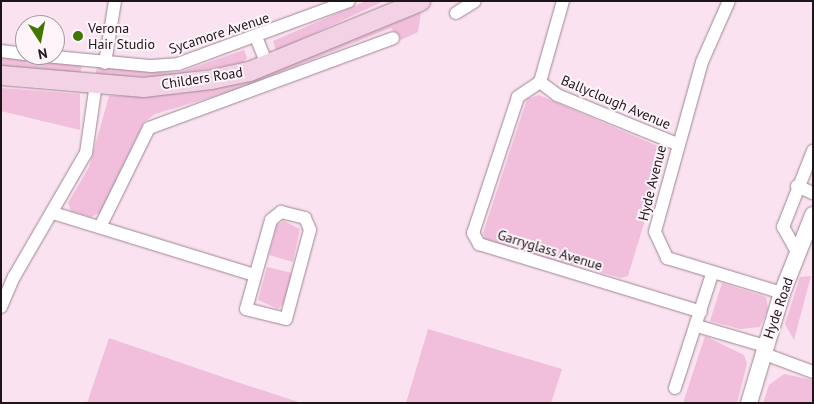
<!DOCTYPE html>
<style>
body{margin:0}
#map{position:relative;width:814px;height:404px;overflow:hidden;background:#fbe2f0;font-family:"PT Sans",sans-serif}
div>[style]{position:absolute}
.green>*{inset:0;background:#f1bfdb}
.roads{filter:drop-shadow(0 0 1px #9d8693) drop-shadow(0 0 1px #9d8693)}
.minor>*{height:12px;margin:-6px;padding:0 6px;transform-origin:6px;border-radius:6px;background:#fff}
.tertiary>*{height:16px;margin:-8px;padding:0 8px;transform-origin:8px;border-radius:8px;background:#fff}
.secondary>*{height:19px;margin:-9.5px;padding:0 9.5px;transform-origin:9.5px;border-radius:9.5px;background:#f3d2e6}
.dots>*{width:14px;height:14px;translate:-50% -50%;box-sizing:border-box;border:2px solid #fef4fa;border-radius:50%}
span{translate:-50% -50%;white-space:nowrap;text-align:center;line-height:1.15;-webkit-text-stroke:4px #fef4fa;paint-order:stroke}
.poi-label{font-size:14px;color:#1d151a}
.left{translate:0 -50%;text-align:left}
.street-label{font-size:14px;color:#1d151a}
.frame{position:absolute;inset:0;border:2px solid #1d151a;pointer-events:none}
.north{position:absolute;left:15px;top:15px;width:50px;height:50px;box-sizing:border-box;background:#fef4fa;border:1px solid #a49ba0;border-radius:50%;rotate:169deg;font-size:14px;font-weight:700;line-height:20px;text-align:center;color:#1d151a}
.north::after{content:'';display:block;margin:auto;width:18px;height:22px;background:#417603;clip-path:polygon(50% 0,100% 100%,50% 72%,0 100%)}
</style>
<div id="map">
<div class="green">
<i style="clip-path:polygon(366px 1px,384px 1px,276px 51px,273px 41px)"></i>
<i style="clip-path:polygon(421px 12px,418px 32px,401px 40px,391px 28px,236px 90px,155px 114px,144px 122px,101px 212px,91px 217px,71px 211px,68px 203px,89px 167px,109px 96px,179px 94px,245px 83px)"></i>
<i style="clip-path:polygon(244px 50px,247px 58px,242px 63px,159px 77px,95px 76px,97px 67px,177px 73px)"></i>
<i style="clip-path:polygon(1px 56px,82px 65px,80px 74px,1px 67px)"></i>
<i style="clip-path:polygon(1px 88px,80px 94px,80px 130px,1px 111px)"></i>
<i style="clip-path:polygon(539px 95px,660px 147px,663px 161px,628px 276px,621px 278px,486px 242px,483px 233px,527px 99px)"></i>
<i style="clip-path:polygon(284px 221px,300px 229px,293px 262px,269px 255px,277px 225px)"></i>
<i style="clip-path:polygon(267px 267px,292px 273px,284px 303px,278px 309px,258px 300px)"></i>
<i style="clip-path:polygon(811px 276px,794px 340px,785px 324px,800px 277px)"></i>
<i style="clip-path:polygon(722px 283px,766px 297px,768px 309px,760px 327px,740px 329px,710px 321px)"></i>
<i style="clip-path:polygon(428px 329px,562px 369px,551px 403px,406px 403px)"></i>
<i style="clip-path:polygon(705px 336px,744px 355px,747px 364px,737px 403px,683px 403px)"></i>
<i style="clip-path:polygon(109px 338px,237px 382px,302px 403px,87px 403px)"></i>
<i style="clip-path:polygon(784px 374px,813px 380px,813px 403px,763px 403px,769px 385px)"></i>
</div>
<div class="roads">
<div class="minor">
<i style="left:563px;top:1px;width:84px;rotate:105.9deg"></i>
<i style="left:540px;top:82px;width:21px;rotate:37deg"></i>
<i style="left:557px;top:95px;width:130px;rotate:22.2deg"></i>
<i style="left:729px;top:1px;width:67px;rotate:113.9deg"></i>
<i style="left:702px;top:62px;width:176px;rotate:105.5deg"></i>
<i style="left:655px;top:232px;width:29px;rotate:65deg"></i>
<i style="left:667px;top:258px;width:120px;rotate:16.9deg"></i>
<i style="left:456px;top:13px;width:22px;rotate:-32deg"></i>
<i style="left:256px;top:37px;width:29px;rotate:68deg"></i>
<i style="left:1px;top:51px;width:24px;rotate:7deg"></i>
<i style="left:34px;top:55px;width:118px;rotate:5.4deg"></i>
<i style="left:151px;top:66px;width:27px;rotate:-4deg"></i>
<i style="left:178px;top:64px;width:182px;rotate:-20.2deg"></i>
<i style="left:105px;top:63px;width:63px;rotate:-80.8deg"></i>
<i style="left:540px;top:82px;width:27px;rotate:146deg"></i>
<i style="left:518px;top:97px;width:143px;rotate:108.3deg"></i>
<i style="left:473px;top:233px;width:13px;rotate:61deg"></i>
<i style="left:479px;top:244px;width:232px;rotate:17deg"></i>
<i style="left:797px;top:186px;width:17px;rotate:24deg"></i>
<i style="left:281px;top:212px;width:25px;rotate:14deg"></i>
<i style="left:305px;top:218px;width:13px;rotate:67deg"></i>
<i style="left:310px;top:230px;width:92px;rotate:105.1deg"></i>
<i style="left:286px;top:319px;width:41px;rotate:-166deg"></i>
<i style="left:246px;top:309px;width:92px;rotate:-74.3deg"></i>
<i style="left:271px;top:220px;width:13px;rotate:-39deg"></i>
<i style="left:53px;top:213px;width:210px;rotate:17.1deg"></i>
<i style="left:100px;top:227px;width:110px;rotate:-63.7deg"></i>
<i style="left:149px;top:128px;width:260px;rotate:-20.2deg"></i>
<i style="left:797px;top:252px;width:29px;rotate:-119deg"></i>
<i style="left:783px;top:227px;width:82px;rotate:-68.5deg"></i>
<i style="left:1px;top:307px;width:33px;rotate:-67deg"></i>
<i style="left:14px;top:277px;width:143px;rotate:-59.9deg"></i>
<i style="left:86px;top:153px;width:70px;rotate:-81.8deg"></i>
<i style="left:697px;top:326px;width:71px;rotate:16.4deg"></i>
<i style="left:762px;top:353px;width:54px;rotate:20.4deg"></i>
<i style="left:675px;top:388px;width:120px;rotate:-72deg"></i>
</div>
<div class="tertiary">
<i style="left:749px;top:403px;width:115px;rotate:-73.3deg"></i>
<i style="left:782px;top:293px;width:84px;rotate:-68.3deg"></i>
</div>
<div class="secondary">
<i style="left:1px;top:75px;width:143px;rotate:4.8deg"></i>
<i style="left:143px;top:87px;width:68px;rotate:-6.7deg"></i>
<i style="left:211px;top:79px;width:39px;rotate:-12deg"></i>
<i style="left:249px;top:71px;width:185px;rotate:-22.3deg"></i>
</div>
</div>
<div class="dots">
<i style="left:78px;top:36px;background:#417603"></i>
</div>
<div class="poi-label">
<span class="left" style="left:88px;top:36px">Verona<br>Hair Studio</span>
</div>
<div class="street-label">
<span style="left:219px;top:33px;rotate:-18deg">Sycamore Avenue</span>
<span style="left:202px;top:78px;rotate:-9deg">Childers Road</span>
<span style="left:616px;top:102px;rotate:23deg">Ballyclough Avenue</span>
<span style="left:652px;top:183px;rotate:-76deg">Hyde Avenue</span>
<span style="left:550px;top:250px;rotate:17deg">Garryglass Avenue</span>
<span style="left:778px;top:308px;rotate:-71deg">Hyde Road</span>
</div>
<div class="frame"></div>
<div class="north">N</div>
</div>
